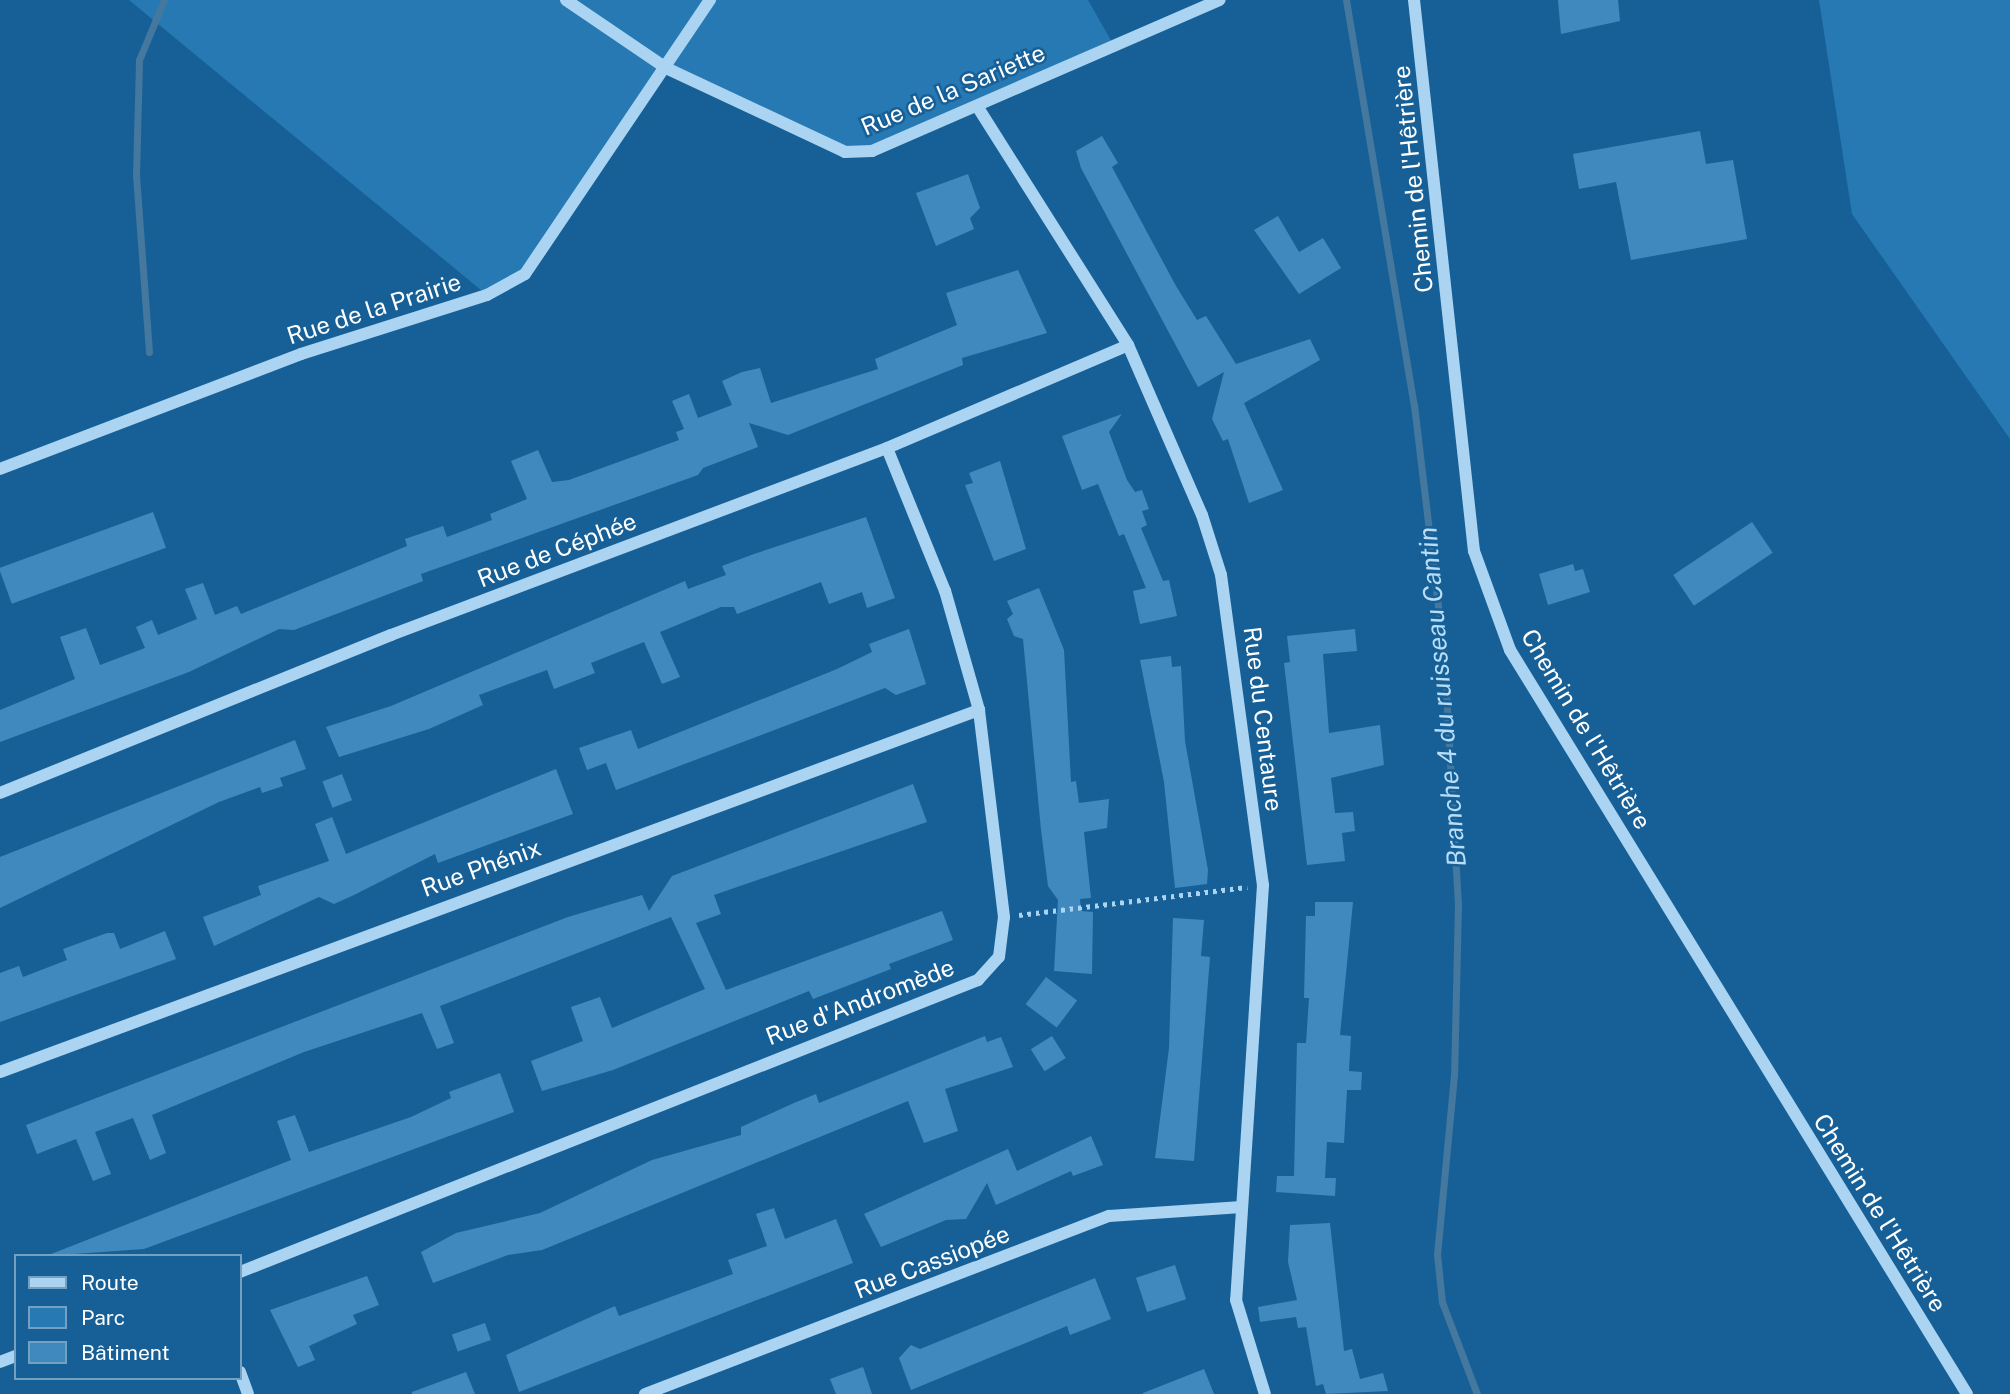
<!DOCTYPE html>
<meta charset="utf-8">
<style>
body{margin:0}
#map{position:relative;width:2010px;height:1394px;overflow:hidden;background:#176097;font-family:"Public Sans",sans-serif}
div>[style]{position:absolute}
.green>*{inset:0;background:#2779b3}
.stream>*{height:7px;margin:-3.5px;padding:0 3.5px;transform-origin:3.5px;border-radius:3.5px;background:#45789e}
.building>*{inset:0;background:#4089be;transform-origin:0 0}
.path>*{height:4.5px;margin-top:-2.25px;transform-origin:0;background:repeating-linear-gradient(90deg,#aad4f1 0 3.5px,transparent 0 8.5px)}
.minor>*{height:12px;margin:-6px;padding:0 6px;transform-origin:6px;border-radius:6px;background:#aad4f1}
span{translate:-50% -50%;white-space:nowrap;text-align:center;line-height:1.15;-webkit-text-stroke:5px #176097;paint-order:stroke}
.street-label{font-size:24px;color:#fff}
.water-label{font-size:26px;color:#b7ddf8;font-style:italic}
.legend{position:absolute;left:14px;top:1254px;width:228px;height:126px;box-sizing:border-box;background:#176097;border:2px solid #74a0c1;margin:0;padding:9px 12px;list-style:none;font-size:21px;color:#fff}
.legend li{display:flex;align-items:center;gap:14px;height:35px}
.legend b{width:35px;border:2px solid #74a0c1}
</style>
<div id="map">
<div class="green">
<i style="clip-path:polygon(129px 0,1088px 0,1113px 44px,872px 151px,845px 152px,666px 68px,545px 252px,487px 295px)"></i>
<i style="clip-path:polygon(1819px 0,2010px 0,2010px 439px,1852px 214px)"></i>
</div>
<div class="stream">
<i style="left:1346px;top:0;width:411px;rotate:80.5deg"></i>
<i style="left:1414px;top:405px;width:252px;rotate:83.2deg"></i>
<i style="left:1444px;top:655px;width:248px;rotate:86.8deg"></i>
<i style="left:1458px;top:903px;width:172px;rotate:91.3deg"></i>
<i style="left:1454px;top:1075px;width:180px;rotate:95.4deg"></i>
<i style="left:1437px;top:1254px;width:48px;rotate:84.1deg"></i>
<i style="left:1442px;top:1302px;width:98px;rotate:69.2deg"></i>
<i style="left:149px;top:352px;width:176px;rotate:-94.2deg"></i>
<i style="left:136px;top:176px;width:116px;rotate:-88.5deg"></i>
<i style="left:139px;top:60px;width:65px;rotate:-67.4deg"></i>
</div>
<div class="building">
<i style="clip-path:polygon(1558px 0,1618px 0,1620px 21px,1561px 34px)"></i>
<i style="clip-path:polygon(1700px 131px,1706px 164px,1733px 160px,1747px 239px,1631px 260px,1616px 182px,1579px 189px,1573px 154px)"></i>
<i style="clip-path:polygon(1102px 136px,1118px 163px,1112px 167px,1176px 286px,1197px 320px,1206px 316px,1236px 364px,1310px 339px,1320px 360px,1244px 403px,1283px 490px,1249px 503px,1228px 439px,1223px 441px,1212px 419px,1224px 372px,1198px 387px,1081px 168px,1076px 151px)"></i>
<i style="clip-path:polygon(968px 174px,980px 208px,970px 218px,974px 229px,936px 246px,916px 193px)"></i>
<i style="clip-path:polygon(1278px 216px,1299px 252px,1323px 238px,1341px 268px,1299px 294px,1254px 230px)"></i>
<i style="clip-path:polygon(1018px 270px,1047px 333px,962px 358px,963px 365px,788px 435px,749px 423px,758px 447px,703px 468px,698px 475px,421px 574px,423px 581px,294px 630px,279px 629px,189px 672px,0 742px,0 710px,75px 679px,60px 637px,86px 628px,100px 665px,145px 648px,136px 627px,152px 620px,158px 635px,197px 619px,185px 589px,203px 583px,215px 615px,237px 606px,241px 614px,407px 546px,405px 539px,443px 526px,447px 537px,492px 520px,490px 514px,527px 499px,511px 461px,538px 450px,552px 482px,569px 480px,679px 440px,676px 432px,684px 429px,672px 401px,689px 394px,698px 418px,732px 405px,722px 381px,742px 372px,760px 368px,771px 403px,878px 369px,875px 359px,957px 325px,946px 293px)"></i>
<i style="clip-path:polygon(1122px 414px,1109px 432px,1127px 480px,1135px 492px,1142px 490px,1149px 509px,1142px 511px,1147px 525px,1141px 528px,1163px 581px,1169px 580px,1177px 616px,1140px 624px,1133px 591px,1146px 588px,1124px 534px,1119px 536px,1098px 484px,1082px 490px,1062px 436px)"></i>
<i style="clip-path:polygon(1000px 461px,1026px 549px,994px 561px,965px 485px,973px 483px,969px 473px)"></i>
<i style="left:153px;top:512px;width:38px;height:164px;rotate:70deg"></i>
<i style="clip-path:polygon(866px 517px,895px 598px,867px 608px,862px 592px,829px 604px,821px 582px,737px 614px,734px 607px,721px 607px,660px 632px,680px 677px,662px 684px,644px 642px,591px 663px,595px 673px,554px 689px,547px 670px,479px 695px,483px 705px,429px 729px,339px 757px,326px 727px,391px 706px,685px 581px,688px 589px,726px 575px,722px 566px,754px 554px)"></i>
<i style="left:1752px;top:522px;width:37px;height:95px;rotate:56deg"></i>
<i style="clip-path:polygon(1573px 564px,1575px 571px,1583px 569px,1590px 592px,1548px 605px,1539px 574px)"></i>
<i style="clip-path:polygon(1039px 588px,1064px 650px,1071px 782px,1076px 781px,1079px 803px,1109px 799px,1107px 828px,1084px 832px,1091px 898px,1080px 899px,1081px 911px,1093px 912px,1092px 974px,1054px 971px,1058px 900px,1048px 886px,1041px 830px,1023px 639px,1014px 636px,1007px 619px,1013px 614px,1007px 601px)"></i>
<i style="clip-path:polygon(909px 629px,926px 684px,896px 695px,885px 688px,616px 790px,606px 763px,587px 770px,579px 748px,631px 730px,638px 749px,837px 669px,872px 652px,869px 644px)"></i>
<i style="clip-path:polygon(1355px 629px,1357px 651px,1323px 654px,1329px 733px,1380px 725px,1384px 765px,1331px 778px,1335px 813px,1353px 812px,1355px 831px,1342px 833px,1345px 861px,1307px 865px,1284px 663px,1290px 662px,1287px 636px)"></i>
<i style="clip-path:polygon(1171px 656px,1172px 667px,1181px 666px,1185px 741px,1208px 870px,1207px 884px,1175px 888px,1164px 782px,1140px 660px)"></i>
<i style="clip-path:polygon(295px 740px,306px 769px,280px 778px,283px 786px,262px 793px,260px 787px,219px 802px,0 908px,0 857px)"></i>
<i style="clip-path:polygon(556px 769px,573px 814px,438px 863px,435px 854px,354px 895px,334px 904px,319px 897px,214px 946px,203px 917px,261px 895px,258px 886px,329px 861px,315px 824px,332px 817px,346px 854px)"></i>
<i style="left:342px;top:774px;width:28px;height:21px;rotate:69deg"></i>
<i style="clip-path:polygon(913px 784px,927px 822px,714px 895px,721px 914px,696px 923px,726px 990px,942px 911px,953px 940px,889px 964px,891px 969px,813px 999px,809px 991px,613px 1070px,542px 1091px,531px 1061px,583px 1041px,571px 1007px,600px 997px,612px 1028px,705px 989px,671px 917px,440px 1006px,454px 1043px,437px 1049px,422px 1013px,304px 1052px,152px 1115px,166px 1153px,150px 1160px,133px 1118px,95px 1132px,111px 1174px,93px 1181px,76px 1139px,37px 1154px,26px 1125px,568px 917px,642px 895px,649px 911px,672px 876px)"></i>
<i style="clip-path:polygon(1315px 902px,1353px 902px,1340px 1035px,1351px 1036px,1349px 1071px,1362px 1072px,1361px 1090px,1347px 1090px,1344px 1143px,1327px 1142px,1325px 1178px,1336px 1178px,1335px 1196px,1276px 1192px,1277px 1176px,1294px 1176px,1297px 1043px,1306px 1043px,1309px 998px,1304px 998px,1306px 916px,1315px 916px)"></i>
<i style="clip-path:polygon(1173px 918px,1204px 920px,1201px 956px,1210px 957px,1194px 1161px,1155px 1158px,1169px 1048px)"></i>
<i style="clip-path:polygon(165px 931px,176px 959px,0 1022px,0 973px,19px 966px,23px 977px,67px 960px,63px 949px,107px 933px,114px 933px,120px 949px)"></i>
<i style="left:1046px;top:977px;width:39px;height:34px;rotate:37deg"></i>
<i style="clip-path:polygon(985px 1036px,987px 1042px,1001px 1037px,1013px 1067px,945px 1089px,958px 1131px,924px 1143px,908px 1101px,542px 1250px,508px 1255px,433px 1283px,421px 1252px,456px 1233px,540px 1213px,652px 1160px,741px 1135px,741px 1127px,794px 1103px,816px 1094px,819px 1103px)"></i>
<i style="left:1052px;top:1036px;width:26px;height:25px;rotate:58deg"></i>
<i style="clip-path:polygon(500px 1073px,514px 1112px,144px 1249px,46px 1256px,291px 1160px,277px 1121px,295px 1115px,309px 1152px,411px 1117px,451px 1098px,449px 1092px)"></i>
<i style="clip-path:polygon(1091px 1136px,1103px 1165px,1073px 1176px,1071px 1171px,996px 1205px,987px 1183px,966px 1219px,946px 1220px,881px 1247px,864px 1214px,1008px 1149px,1017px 1171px)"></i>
<i style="clip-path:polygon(774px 1208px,785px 1239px,836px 1219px,853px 1263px,519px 1392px,506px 1355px,615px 1306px,619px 1316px,733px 1274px,728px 1260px,767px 1246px,756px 1214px)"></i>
<i style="clip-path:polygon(1330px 1223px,1344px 1351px,1352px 1349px,1360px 1379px,1383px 1373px,1388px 1391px,1326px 1394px,1323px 1384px,1316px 1386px,1306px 1327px,1298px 1328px,1296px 1317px,1260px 1322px,1258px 1307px,1297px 1300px,1288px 1262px,1290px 1225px)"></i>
<i style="left:1175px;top:1265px;width:36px;height:41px;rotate:72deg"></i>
<i style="clip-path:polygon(367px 1276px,379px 1305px,353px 1315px,357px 1324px,309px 1346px,315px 1360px,298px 1367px,270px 1310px)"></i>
<i style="clip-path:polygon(1095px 1278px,1111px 1319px,1070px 1335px,1067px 1326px,911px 1390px,899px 1358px,911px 1345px,920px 1349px)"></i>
<i style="left:485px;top:1323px;width:18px;height:35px;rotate:71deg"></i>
<i style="clip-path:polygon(863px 1367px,872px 1394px,836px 1394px,830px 1379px)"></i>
<i style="clip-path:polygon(1204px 1369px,1214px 1394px,1143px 1394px,1143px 1393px)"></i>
<i style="clip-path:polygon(466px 1372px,475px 1394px,412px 1394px,412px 1392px)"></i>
</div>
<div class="path">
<i style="left:1019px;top:915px;width:230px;rotate:-7deg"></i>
</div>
<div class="minor">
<i style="left:566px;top:0;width:121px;rotate:34.2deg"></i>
<i style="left:666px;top:68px;width:198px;rotate:25.1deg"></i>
<i style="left:845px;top:152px;width:27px;rotate:-2deg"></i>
<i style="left:872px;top:151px;width:379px;rotate:-23.5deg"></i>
<i style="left:1414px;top:0;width:554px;rotate:83.79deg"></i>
<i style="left:1474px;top:551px;width:105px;rotate:70deg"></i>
<i style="left:1510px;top:650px;width:873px;rotate:58.44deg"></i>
<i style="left:977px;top:106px;width:283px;rotate:57.7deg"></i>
<i style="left:1128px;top:345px;width:185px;rotate:66.5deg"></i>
<i style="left:1202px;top:515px;width:63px;rotate:72.4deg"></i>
<i style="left:1221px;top:575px;width:313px;rotate:82.3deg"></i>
<i style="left:1263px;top:885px;width:416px;rotate:93.7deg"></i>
<i style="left:1236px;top:1300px;width:98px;rotate:72.9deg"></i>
<i style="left:0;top:469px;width:322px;rotate:-20.9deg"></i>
<i style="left:301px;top:354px;width:195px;rotate:-17.6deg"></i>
<i style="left:487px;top:295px;width:43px;rotate:-28.9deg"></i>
<i style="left:525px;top:274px;width:331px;rotate:-56deg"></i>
<i style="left:0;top:793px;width:422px;rotate:-22deg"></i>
<i style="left:391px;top:635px;width:530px;rotate:-20.66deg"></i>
<i style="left:887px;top:448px;width:262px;rotate:-23.1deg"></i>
<i style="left:0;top:1072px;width:1044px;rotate:-20.29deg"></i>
<i style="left:240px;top:1272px;width:794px;rotate:-21.59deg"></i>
<i style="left:978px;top:980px;width:31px;rotate:-48deg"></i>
<i style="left:999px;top:957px;width:40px;rotate:-82.9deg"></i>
<i style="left:1004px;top:917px;width:209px;rotate:-96.9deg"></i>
<i style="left:979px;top:710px;width:124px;rotate:-105.9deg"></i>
<i style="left:945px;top:591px;width:154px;rotate:-112.1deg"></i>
<i style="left:0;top:1362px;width:17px;rotate:-21deg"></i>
<i style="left:240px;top:1372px;width:23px;rotate:70deg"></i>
<i style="left:645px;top:1394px;width:497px;rotate:-21deg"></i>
<i style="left:1109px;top:1216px;width:133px;rotate:-3.9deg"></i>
</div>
<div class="street-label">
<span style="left:953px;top:90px;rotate:-23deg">Rue de la Sariette</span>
<span style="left:1413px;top:179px;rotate:-96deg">Chemin de l'Hêtrière</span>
<span style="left:374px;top:309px;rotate:-18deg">Rue de la Prairie</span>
<span style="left:557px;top:550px;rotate:-21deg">Rue de Céphée</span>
<span style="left:1263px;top:719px;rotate:83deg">Rue du Centaure</span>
<span style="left:1586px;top:729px;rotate:59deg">Chemin de l'Hêtrière</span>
<span style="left:481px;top:868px;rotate:-20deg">Rue Phénix</span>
<span style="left:860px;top:1002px;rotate:-21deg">Rue d'Andromède</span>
<span style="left:1880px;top:1213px;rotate:58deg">Chemin de l'Hêtrière</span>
<span style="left:932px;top:1262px;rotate:-21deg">Rue Cassiopée</span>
</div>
<div class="water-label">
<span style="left:1442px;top:697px;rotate:-95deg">Branche 4 du ruisseau Cantin</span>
</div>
<ul class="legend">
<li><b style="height:9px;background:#aad4f1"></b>Route</li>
<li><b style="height:19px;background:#2779b3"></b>Parc</li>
<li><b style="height:19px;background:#4089be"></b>Bâtiment</li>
</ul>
</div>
